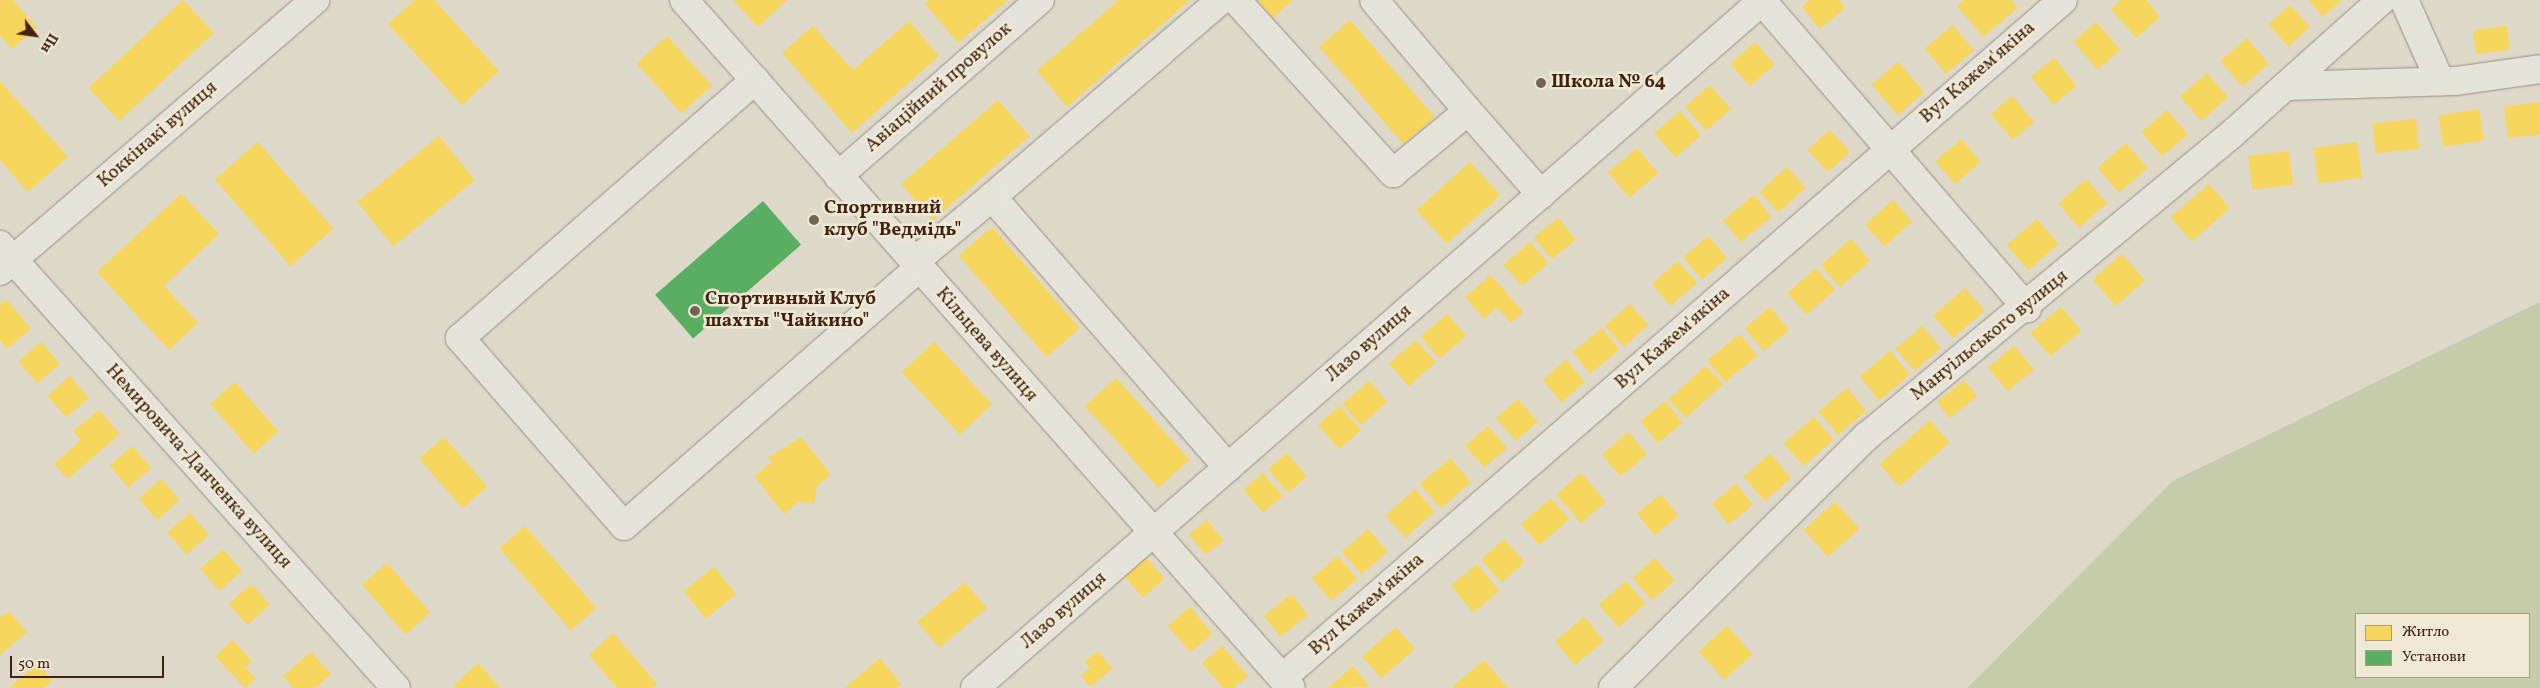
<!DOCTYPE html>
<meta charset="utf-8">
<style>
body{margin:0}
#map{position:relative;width:2540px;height:688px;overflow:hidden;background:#ddd8c7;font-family:Vollkorn,serif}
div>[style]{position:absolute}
.green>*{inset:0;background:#c6ccaa}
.homes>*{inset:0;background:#f6d55c;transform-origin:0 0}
.public>*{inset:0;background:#5aae61;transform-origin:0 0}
.roads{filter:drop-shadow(0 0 1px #968f83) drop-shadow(0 0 1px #968f83)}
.minor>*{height:28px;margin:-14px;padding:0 14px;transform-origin:14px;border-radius:14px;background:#e5e2da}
.dots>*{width:14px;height:14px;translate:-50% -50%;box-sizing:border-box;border:2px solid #efe9d4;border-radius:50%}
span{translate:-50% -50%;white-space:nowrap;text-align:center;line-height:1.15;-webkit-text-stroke:5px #efe9d4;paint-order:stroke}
.street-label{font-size:19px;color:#432111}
.poi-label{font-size:19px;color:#432111;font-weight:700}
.left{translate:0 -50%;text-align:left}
.legend{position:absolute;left:2355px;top:613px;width:175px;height:65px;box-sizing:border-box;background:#efe9d4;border:1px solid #aa9986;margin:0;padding:6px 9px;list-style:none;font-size:15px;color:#432111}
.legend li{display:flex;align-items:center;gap:10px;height:25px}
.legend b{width:25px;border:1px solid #aa9986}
.north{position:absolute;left:10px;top:10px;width:50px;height:50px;-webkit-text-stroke:4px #efe9d4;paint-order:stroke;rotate:120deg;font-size:14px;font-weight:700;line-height:20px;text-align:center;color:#432111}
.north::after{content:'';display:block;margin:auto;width:18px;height:22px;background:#432111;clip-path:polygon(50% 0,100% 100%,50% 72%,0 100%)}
.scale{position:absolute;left:10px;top:656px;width:154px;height:22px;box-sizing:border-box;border:2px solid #432111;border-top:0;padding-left:6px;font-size:15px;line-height:18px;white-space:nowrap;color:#432111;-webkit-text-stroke:4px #efe9d4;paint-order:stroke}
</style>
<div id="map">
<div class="green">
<i style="clip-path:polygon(evenodd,2540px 302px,2540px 688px,1967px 688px,2173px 481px,2540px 302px,2356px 614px,2529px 614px,2529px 677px,2356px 677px,2356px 614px)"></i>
</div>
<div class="homes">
<i style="clip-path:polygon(0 0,13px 0,37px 28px,12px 49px,0 35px)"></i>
<i style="left:183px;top:0;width:45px;height:129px;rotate:47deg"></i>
<i style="clip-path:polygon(415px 0,434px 0,499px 71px,462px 105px,388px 24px)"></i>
<i style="clip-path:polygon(733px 0,787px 0,758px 27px)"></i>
<i style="clip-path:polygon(929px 0,1008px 0,958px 43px,925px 4px)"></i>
<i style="clip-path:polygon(1119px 0,1190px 0,1067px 107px,1037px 71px)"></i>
<i style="clip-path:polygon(1257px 0,1293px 0,1273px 18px)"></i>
<i style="clip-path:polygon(1810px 0,1839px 0,1845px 8px,1820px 29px,1802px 7px)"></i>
<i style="clip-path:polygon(1964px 0,2011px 0,2018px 8px,1983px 37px,1957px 6px)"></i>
<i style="clip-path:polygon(2121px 0,2146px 0,2160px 17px,2136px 38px,2111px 9px)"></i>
<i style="clip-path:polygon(2308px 0,2342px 0,2323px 17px)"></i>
<i style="left:2290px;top:5px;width:30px;height:29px;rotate:48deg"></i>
<i style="left:1350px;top:20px;width:129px;height:41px;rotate:49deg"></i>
<i style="clip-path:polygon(909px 21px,939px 56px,852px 133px,782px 53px,813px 26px,853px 70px)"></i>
<i style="left:2096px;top:22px;width:37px;height:30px;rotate:49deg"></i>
<i style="left:1953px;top:25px;width:33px;height:37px;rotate:50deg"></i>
<i style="left:2507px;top:26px;width:24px;height:34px;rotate:83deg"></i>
<i style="left:667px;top:36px;width:67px;height:41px;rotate:48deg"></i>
<i style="left:2247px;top:38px;width:34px;height:35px;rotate:50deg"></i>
<i style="left:1755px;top:42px;width:30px;height:33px;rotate:49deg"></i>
<i style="left:2054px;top:58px;width:36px;height:30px;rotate:51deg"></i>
<i style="left:1898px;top:62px;width:40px;height:35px;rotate:49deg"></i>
<i style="left:2207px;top:73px;width:32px;height:36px;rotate:49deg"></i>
<i style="clip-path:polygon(0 81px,68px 157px,28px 192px,0 160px)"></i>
<i style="left:1710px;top:85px;width:32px;height:33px;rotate:49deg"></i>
<i style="left:2012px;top:96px;width:34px;height:28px;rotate:50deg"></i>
<i style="left:998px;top:100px;width:48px;height:128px;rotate:49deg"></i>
<i style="clip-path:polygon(2540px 102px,2540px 135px,2508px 138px,2504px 107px)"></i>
<i style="left:2479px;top:109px;width:32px;height:41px;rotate:81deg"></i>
<i style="left:2167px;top:110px;width:32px;height:34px;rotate:49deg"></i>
<i style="left:1680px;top:111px;width:32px;height:34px;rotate:49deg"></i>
<i style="left:2416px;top:119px;width:30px;height:44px;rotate:84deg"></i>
<i style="left:1830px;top:130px;width:30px;height:30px;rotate:48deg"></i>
<i style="left:439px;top:136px;width:57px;height:105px;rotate:51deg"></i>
<i style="left:1961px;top:139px;width:30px;height:34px;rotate:49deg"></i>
<i style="left:258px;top:142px;width:115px;height:57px;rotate:49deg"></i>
<i style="left:2357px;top:142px;width:36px;height:44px;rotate:82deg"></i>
<i style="left:2126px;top:143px;width:33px;height:38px;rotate:49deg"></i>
<i style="left:1637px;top:148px;width:33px;height:38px;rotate:50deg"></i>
<i style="left:2289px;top:151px;width:34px;height:41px;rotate:83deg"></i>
<i style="left:1470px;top:162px;width:45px;height:72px;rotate:48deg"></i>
<i style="left:1787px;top:167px;width:28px;height:37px;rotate:48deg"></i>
<i style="left:2086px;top:179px;width:32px;height:37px;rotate:49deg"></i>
<i style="left:2209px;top:184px;width:32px;height:51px;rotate:49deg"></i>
<i style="clip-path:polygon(181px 194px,219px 234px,164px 286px,198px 323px,169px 350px,97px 272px)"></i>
<i style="left:1754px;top:195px;width:28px;height:40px;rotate:51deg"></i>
<i style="left:1893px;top:200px;width:29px;height:37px;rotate:49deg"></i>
<i style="left:1558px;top:218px;width:28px;height:31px;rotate:51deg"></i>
<i style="left:2037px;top:219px;width:33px;height:40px;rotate:49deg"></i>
<i style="left:992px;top:227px;width:134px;height:44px;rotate:49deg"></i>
<i style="left:1708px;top:236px;width:29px;height:33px;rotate:49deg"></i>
<i style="left:1851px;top:239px;width:29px;height:40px;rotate:49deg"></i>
<i style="left:1530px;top:242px;width:28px;height:35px;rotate:49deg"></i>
<i style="left:2122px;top:254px;width:35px;height:39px;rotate:49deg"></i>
<i style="left:1678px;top:261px;width:29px;height:35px;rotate:49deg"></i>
<i style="left:1816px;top:268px;width:29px;height:38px;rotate:49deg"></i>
<i style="clip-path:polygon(1491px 275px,1523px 312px,1511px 323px,1497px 307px,1484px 319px,1465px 297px)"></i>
<i style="left:1965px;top:288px;width:30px;height:42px;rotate:49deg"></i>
<i style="clip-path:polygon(6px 299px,31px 329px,7px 349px,0 340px,0 304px)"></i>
<i style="left:1630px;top:304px;width:28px;height:33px;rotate:49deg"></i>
<i style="left:1770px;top:307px;width:30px;height:33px;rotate:50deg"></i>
<i style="left:2061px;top:307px;width:31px;height:40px;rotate:50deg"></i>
<i style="left:1447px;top:314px;width:29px;height:35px;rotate:49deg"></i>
<i style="left:1922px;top:326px;width:29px;height:35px;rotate:49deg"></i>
<i style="left:1602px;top:328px;width:28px;height:38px;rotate:51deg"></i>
<i style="left:1740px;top:334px;width:28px;height:42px;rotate:51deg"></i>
<i style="left:1416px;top:340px;width:30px;height:36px;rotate:49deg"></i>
<i style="left:41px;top:342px;width:29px;height:30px;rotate:49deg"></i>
<i style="left:934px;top:342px;width:85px;height:44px;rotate:47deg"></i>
<i style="left:2014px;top:346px;width:31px;height:34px;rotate:50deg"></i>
<i style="left:1890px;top:351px;width:31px;height:40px;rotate:50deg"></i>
<i style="left:1566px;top:360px;width:29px;height:31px;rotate:49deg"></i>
<i style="left:1706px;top:366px;width:25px;height:50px;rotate:48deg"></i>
<i style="left:70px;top:376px;width:29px;height:30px;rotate:49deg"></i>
<i style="left:1116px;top:378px;width:110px;height:42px;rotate:48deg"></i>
<i style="left:1964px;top:380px;width:21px;height:35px;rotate:51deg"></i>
<i style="left:1369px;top:381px;width:28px;height:35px;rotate:49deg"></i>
<i style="left:235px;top:382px;width:66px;height:33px;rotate:49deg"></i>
<i style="left:1847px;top:388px;width:30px;height:37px;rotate:50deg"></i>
<i style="left:1518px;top:399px;width:30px;height:29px;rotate:49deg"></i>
<i style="left:1665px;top:401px;width:28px;height:32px;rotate:51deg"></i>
<i style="left:1340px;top:406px;width:32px;height:29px;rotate:49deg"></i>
<i style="clip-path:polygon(99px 410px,120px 434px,68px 479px,54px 464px,81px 440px,73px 431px)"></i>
<i style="left:1814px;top:417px;width:30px;height:40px;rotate:49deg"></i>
<i style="left:1930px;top:420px;width:30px;height:67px;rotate:49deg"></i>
<i style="left:1488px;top:426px;width:29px;height:30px;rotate:49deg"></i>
<i style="left:1628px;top:432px;width:29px;height:35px;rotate:49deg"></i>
<i style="left:444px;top:437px;width:66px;height:33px;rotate:49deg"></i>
<i style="clip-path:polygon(801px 437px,831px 475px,817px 486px,814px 503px,799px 502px,784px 514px,754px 476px,772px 462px,768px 458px)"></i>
<i style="left:132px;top:446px;width:29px;height:30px;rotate:49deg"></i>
<i style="left:1287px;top:453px;width:31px;height:25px;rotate:50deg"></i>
<i style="left:1770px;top:454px;width:32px;height:35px;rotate:49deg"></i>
<i style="left:1450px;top:458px;width:32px;height:40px;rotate:49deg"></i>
<i style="left:1263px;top:473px;width:30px;height:26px;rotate:49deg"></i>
<i style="left:1581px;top:473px;width:38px;height:33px;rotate:49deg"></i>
<i style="left:161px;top:479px;width:28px;height:30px;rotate:48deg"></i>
<i style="left:1736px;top:484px;width:27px;height:31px;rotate:51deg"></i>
<i style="left:1415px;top:489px;width:30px;height:40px;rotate:48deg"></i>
<i style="left:1661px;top:494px;width:28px;height:31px;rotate:51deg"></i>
<i style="left:1551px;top:498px;width:28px;height:40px;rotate:49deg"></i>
<i style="left:1835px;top:502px;width:36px;height:42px;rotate:48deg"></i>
<i style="left:190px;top:513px;width:29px;height:30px;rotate:49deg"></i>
<i style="left:1207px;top:520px;width:26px;height:23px;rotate:51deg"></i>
<i style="left:525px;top:526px;width:109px;height:34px;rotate:49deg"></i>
<i style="left:1368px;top:529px;width:30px;height:35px;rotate:49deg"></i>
<i style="left:1504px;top:539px;width:31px;height:31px;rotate:48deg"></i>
<i style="left:223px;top:549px;width:29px;height:30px;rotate:49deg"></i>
<i style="left:1145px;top:556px;width:30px;height:29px;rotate:49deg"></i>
<i style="left:1338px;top:556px;width:30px;height:34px;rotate:50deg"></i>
<i style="left:1655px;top:558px;width:30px;height:30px;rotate:49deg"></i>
<i style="left:387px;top:563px;width:66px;height:33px;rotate:49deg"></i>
<i style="left:1477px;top:564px;width:35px;height:34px;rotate:50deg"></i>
<i style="left:714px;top:567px;width:35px;height:39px;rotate:51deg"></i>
<i style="left:1626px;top:581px;width:30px;height:36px;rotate:49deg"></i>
<i style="left:965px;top:582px;width:34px;height:62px;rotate:50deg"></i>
<i style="left:251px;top:584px;width:28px;height:30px;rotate:48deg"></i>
<i style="left:1291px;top:594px;width:27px;height:35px;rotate:51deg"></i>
<i style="left:1190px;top:607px;width:35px;height:29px;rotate:50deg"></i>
<i style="clip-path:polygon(9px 611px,27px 632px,0 655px,0 618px)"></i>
<i style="left:1584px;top:617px;width:31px;height:38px;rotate:50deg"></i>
<i style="left:1727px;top:626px;width:38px;height:38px;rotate:48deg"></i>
<i style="left:1396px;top:627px;width:29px;height:45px;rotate:49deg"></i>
<i style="clip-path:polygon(613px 633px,657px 684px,652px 688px,617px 688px,589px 655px)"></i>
<i style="clip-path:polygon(233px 640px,252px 661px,245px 667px,256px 679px,245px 688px,215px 656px)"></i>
<i style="clip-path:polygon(1222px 646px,1248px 676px,1233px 688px,1223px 688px,1202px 663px)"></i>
<i style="clip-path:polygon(1098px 651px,1112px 669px,1090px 687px,1081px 675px,1090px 668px,1085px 661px)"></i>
<i style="clip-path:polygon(311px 652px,331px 674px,315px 688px,293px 688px,283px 676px)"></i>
<i style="clip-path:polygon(880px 658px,901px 684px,896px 688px,845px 688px)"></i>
<i style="clip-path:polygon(1484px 660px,1508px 688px,1454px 688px,1453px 686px)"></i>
<i style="clip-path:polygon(38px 663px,52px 681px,44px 688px,9px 688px)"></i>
<i style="clip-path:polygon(478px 663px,500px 688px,456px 688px,454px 685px)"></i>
<i style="clip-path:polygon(1353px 666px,1370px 687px,1327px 688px,1342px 676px)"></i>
</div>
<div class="public">
<i style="left:763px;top:201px;width:58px;height:143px;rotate:49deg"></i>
</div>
<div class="roads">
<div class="minor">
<i style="left:684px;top:0;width:917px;rotate:48.58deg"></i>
<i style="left:1221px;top:0;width:302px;rotate:139.3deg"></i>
<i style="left:992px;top:197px;width:359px;rotate:48.9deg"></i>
<i style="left:1236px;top:0;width:234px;rotate:47.8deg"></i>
<i style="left:1393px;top:173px;width:97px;rotate:-39.6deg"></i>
<i style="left:1468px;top:111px;width:145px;rotate:-130.3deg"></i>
<i style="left:2404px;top:0;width:89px;rotate:66deg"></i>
<i style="left:1762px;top:1px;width:406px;rotate:49.2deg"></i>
<i style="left:755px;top:80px;width:392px;rotate:138.8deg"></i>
<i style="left:460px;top:338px;width:249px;rotate:48.9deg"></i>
<i style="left:624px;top:526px;width:392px;rotate:-41.2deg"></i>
<i style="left:2286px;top:86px;width:170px;rotate:-1.7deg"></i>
<i style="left:2456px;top:81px;width:85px;rotate:-8.1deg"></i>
<i style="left:1468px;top:111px;width:111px;rotate:48.7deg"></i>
<i style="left:838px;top:176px;width:268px;rotate:-41.1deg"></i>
<i style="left:0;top:245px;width:594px;rotate:48.21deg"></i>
<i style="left:914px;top:262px;width:102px;rotate:-39.8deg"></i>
<i style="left:0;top:271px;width:416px;rotate:-40.7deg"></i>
<i style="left:1282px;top:678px;width:1034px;rotate:-40.96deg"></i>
<i style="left:975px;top:688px;width:1046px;rotate:-41.12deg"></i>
<i style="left:1613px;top:688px;width:358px;rotate:-44.8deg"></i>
<i style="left:1867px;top:436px;width:475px;rotate:-39.6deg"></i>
<i style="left:2233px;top:133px;width:200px;rotate:-41.8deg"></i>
</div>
</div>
<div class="dots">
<i style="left:1541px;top:83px;background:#796151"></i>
<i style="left:814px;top:220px;background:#796151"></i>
<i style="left:695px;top:311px;background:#796151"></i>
</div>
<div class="street-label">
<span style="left:1978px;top:73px;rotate:-41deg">Вул Кажем'якіна</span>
<span style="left:939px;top:88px;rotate:-41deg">Авіаційний провулок</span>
<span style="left:158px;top:135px;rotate:-41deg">Коккінакі вулиця</span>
<span style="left:1990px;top:336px;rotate:-39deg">Мануільського вулиця</span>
<span style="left:1673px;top:339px;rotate:-41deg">Вул Кажем'якіна</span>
<span style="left:1369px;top:344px;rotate:-41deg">Лазо вулиця</span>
<span style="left:986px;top:345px;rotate:49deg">Кільцева вулиця</span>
<span style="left:198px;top:467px;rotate:48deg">Немировича-Данченка вулиця</span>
<span style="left:1367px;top:605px;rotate:-41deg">Вул Кажем'якіна</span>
<span style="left:1064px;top:611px;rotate:-41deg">Лазо вулиця</span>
</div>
<div class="poi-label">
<span class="left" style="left:1551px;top:83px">Школа № 64</span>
<span class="left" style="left:824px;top:220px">Спортивний<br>клуб "Ведмідь"</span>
<span class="left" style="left:705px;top:311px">Спортивный Клуб<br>шахты "Чайкино"</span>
</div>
<ul class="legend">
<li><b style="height:14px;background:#f6d55c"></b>Житло</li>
<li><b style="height:14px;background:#5aae61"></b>Установи</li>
</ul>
<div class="north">Пн</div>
<div class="scale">50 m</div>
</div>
